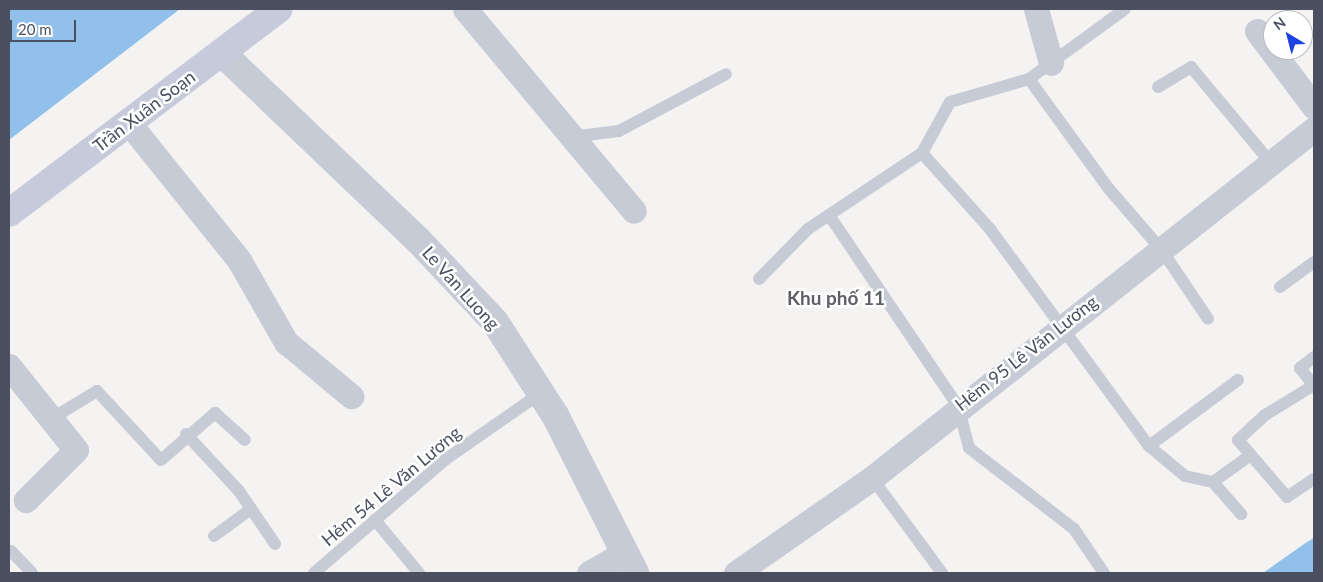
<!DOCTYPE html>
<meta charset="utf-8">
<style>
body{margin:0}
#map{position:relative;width:1323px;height:582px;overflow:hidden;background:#f4f3f2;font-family:Lato,sans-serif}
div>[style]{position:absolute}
.water>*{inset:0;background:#91c1eb}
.service>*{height:12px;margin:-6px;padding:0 6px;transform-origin:6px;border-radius:6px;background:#c7cbd6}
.minor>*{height:25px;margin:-12.5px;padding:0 12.5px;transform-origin:12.5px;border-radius:12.5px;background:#c7cbd6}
.tertiary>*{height:28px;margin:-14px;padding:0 14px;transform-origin:14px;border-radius:14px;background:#c7cbd6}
.secondary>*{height:28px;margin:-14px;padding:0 14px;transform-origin:14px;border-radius:14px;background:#c6cada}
span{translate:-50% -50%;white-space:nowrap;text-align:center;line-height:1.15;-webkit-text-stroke:5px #fff;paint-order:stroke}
.street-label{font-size:18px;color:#4a5060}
.neighbourhood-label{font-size:19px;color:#5f6067;font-weight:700}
.frame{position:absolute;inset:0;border:10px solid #4a5060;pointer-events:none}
.north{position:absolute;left:1263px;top:10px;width:50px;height:50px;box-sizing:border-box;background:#fff;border:1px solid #b7b9bf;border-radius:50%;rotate:323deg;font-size:14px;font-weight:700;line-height:20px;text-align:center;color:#4a5060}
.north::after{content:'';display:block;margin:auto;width:18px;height:22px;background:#1e41e2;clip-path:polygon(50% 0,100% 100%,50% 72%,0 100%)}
.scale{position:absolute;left:10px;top:20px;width:66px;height:22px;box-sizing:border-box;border:2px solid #4a5060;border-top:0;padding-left:6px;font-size:15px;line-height:18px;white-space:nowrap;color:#4a5060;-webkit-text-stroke:4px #fff;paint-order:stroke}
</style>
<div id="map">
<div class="water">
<i style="clip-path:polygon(9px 9px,180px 9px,9px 140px)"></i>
<i style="clip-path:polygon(1314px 538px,1314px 573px,1263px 573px,1307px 542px)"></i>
</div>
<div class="service">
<i style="left:1029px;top:79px;width:136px;rotate:54deg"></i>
<i style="left:1109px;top:189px;width:79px;rotate:49.1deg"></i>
<i style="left:1161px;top:249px;width:84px;rotate:56.1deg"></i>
<i style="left:1158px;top:87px;width:39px;rotate:-31deg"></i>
<i style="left:1191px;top:67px;width:125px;rotate:50.2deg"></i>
<i style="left:571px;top:137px;width:48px;rotate:-7.1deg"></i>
<i style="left:619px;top:131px;width:121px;rotate:-28deg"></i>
<i style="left:922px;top:153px;width:102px;rotate:48.2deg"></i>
<i style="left:990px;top:229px;width:269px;rotate:53.8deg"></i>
<i style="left:1149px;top:446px;width:47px;rotate:39.8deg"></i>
<i style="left:1185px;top:476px;width:29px;rotate:12deg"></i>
<i style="left:1213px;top:482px;width:43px;rotate:48.8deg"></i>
<i style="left:829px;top:215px;width:230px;rotate:56deg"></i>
<i style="left:958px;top:406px;width:43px;rotate:75.3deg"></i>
<i style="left:969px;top:448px;width:133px;rotate:37.6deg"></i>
<i style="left:1074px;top:529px;width:53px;rotate:55.7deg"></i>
<i style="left:759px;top:279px;width:70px;rotate:-45.6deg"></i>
<i style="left:808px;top:229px;width:137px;rotate:-33.7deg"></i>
<i style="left:922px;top:153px;width:58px;rotate:-61.2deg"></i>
<i style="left:950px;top:102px;width:82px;rotate:-16.2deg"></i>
<i style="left:1029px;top:79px;width:119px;rotate:-36.1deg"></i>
<i style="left:1280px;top:287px;width:42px;rotate:-36.3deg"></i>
<i style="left:1314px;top:357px;width:18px;rotate:142deg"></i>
<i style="left:1300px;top:368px;width:23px;rotate:52deg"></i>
<i style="left:1314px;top:385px;width:57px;rotate:148.5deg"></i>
<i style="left:1265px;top:415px;width:37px;rotate:137deg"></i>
<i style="left:1238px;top:440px;width:75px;rotate:49.3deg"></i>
<i style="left:1287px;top:497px;width:32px;rotate:-34deg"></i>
<i style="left:51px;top:419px;width:54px;rotate:-31.3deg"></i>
<i style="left:97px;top:391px;width:94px;rotate:47.2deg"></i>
<i style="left:161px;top:460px;width:72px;rotate:-41deg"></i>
<i style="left:215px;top:413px;width:40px;rotate:42deg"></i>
<i style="left:186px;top:434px;width:78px;rotate:47.1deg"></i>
<i style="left:239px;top:491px;width:64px;rotate:55.8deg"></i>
<i style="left:1149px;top:446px;width:111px;rotate:-36.6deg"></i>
<i style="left:872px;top:478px;width:118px;rotate:53.6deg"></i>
<i style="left:1213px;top:482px;width:44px;rotate:-35.8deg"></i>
<i style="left:375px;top:520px;width:69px;rotate:50.3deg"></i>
<i style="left:214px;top:536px;width:46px;rotate:-36.1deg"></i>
<i style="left:11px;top:551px;width:30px;rotate:46deg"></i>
<i style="left:314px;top:573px;width:174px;rotate:-40.8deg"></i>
<i style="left:446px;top:459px;width:116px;rotate:-34.8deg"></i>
</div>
<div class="minor">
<i style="left:465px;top:9px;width:263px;rotate:50.1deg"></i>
<i style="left:1036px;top:9px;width:56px;rotate:74.5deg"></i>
<i style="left:1257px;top:31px;width:95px;rotate:53.1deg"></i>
<i style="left:128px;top:122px;width:177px;rotate:51.2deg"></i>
<i style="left:239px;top:260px;width:95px;rotate:60.2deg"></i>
<i style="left:286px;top:342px;width:85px;rotate:39.7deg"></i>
<i style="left:9px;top:366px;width:107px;rotate:51.4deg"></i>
<i style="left:76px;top:450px;width:71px;rotate:135deg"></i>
<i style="left:589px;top:573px;width:40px;rotate:-29.7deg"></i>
<i style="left:736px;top:573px;width:166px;rotate:-34.9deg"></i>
<i style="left:872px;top:478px;width:563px;rotate:-38.29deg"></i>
</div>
<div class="tertiary">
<i style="left:222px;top:53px;width:271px;rotate:43.7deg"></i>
<i style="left:418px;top:240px;width:112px;rotate:46.8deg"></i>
<i style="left:495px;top:322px;width:111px;rotate:57.2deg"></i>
<i style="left:555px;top:415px;width:177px;rotate:63.1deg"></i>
</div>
<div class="secondary">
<i style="left:9px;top:213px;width:338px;rotate:-37.1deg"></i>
</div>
<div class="street-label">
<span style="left:144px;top:111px;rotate:-37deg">Trần Xuân Soạn</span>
<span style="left:461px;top:288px;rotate:48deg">Le Van Luong</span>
<span style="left:1026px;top:353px;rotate:-38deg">Hẻm 95 Lê Văn Lương</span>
<span style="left:391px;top:486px;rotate:-40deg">Hẻm 54 Lê Văn Lương</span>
</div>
<div class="neighbourhood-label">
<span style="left:836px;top:298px">Khu phố 11</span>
</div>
<div class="frame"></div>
<div class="north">N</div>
<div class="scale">20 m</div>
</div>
